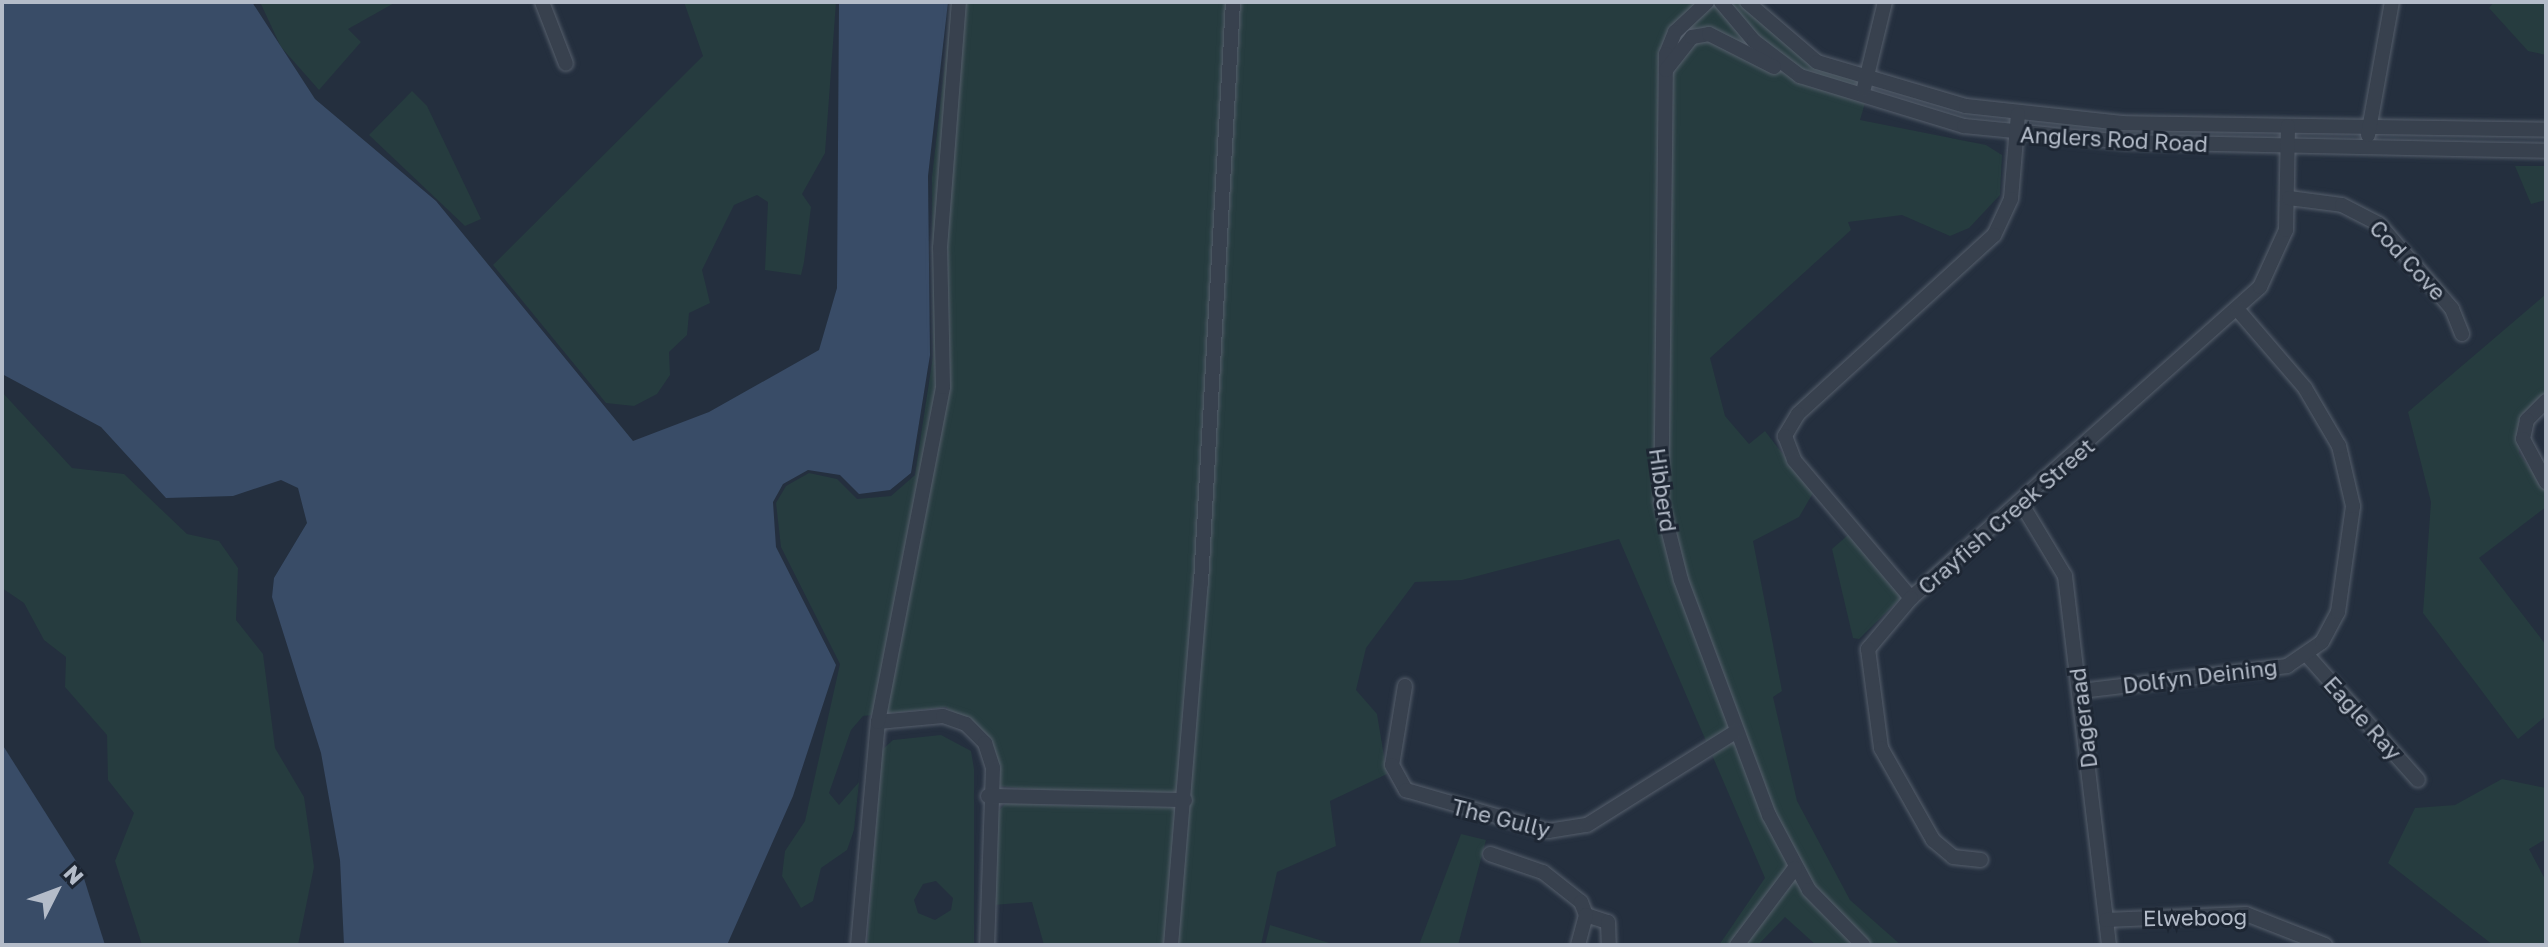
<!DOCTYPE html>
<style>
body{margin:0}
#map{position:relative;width:2548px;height:947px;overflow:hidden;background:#242f3e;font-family:"Golos Text",sans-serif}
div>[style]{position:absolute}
.green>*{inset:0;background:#263c3f}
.water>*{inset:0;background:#394c67}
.roads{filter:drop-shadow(0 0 2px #565f6c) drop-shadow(0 0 2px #565f6c)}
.minor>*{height:14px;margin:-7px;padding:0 7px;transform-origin:7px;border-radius:7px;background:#38414e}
span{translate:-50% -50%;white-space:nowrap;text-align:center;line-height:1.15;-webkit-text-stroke:6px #1d2633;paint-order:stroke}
.street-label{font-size:22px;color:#b4bcc9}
.frame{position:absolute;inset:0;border:4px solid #b4bcc9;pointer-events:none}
.north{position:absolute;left:16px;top:851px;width:80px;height:80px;-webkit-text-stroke:6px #1d2633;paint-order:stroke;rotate:48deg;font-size:22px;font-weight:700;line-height:32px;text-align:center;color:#b4bcc9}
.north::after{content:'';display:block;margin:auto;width:28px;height:36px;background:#b4bcc9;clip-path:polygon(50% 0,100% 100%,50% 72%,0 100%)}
</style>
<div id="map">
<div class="green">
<i style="clip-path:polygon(260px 2px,396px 2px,348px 29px,361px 42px,319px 90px,281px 47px)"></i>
<i style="clip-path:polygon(684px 2px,836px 2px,825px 153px,802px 194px,811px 207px,804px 262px,801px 275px,765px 270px,768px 202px,757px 195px,734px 205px,702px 270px,710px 303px,689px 313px,687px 335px,669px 352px,670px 375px,657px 394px,634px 406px,606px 403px,493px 265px,703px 56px)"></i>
<i style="clip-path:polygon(952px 2px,1757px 2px,1823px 60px,1873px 76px,1860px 120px,1986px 145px,2002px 155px,2000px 195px,1969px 228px,1950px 236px,1902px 215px,1848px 222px,1851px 230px,1710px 358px,1725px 416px,1749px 444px,1765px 431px,1813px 493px,1799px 517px,1753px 541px,1782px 691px,1773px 697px,1797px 801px,1850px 900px,1901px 945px,1816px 945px,1785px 917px,1758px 945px,1719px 945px,1765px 878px,1619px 539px,1462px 580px,1415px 582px,1366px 648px,1356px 690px,1377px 714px,1387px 774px,1330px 801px,1336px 846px,1277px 872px,1261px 945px,1044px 945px,1032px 902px,994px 905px,995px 815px,1006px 803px,1079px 806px,1080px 793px,999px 786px,992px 740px,946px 707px,863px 716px,851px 730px,829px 793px,839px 805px,859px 782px,854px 830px,847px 850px,821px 868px,813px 901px,801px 908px,782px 876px,785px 851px,805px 821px,840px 664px,781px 547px,776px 503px,786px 486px,809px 473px,837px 479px,857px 499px,891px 496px,915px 475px,933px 356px,932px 177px)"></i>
<i style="clip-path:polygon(2494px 2px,2546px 2px,2546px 55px,2528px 51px,2489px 8px)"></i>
<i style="clip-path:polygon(412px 91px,427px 106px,481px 219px,465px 226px,369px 135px)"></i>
<i style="clip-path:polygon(2515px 166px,2546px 166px,2546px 200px,2531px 204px)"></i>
<i style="clip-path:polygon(2546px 294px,2546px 395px,2522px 414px,2518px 434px,2519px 453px,2546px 491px,2546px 507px,2479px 558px,2546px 645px,2546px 716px,2518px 739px,2423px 613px,2431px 502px,2408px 412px)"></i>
<i style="clip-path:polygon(2px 392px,72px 468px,124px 474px,187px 534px,219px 541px,238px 568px,236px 620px,263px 654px,275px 748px,304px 797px,314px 867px,298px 945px,142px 945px,115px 861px,134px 813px,108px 780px,107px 735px,65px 687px,66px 657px,44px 640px,24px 603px,2px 588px)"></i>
<i style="clip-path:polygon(1848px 535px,1902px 597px,1859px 639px,1853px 638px,1832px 549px)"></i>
<i style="clip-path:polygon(evenodd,941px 735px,971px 751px,974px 769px,974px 945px,867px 945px,882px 750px,893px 740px,941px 735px,936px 881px,953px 898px,951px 910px,935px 920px,918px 913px,914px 900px,923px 884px,936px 881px)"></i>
<i style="clip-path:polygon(2502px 779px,2546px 788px,2546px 839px,2529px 849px,2546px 881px,2546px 945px,2493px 945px,2388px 863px,2415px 808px,2455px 805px)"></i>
<i style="clip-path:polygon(1461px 834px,1486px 840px,1458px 945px,1419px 945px)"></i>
<i style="clip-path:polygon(1270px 925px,1336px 945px,1265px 945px)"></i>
</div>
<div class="water">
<i style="clip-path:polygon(2px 2px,252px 2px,315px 99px,436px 201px,633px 441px,709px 412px,819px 350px,837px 288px,839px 2px,948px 2px,928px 176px,930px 355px,911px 473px,890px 490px,859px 494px,840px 475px,808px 470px,783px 484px,773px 502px,776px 547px,836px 665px,793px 796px,727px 945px,344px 945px,340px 860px,321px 753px,272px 597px,274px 578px,307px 523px,298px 488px,281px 480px,233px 496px,166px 498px,101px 427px,2px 374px)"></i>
<i style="clip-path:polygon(2px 744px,81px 869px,105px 945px,2px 945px)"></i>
</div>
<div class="roads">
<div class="minor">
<i style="left:542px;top:2px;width:66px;rotate:68.8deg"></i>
<i style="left:1707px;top:2px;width:44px;rotate:136.8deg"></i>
<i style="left:1675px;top:32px;width:24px;rotate:112deg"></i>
<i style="left:1666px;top:54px;width:447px;rotate:90.6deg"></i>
<i style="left:1661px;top:501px;width:81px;rotate:75.8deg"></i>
<i style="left:1681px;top:580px;width:251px;rotate:69.5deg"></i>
<i style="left:1769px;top:815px;width:85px;rotate:61.9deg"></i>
<i style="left:1809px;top:890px;width:77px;rotate:45.5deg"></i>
<i style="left:1721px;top:2px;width:51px;rotate:49.8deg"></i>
<i style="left:1754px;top:41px;width:58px;rotate:37.3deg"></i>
<i style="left:1800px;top:76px;width:171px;rotate:17deg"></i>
<i style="left:1964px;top:126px;width:160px;rotate:5.7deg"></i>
<i style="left:2123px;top:142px;width:423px;rotate:1.2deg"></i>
<i style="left:1747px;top:2px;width:92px;rotate:40.6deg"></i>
<i style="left:1817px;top:62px;width:155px;rotate:16.5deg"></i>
<i style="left:1966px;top:106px;width:157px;rotate:6.2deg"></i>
<i style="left:2122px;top:123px;width:424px;rotate:0.9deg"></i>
<i style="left:1666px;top:70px;width:42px;rotate:-51.8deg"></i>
<i style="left:1692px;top:37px;width:17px;rotate:-10deg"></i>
<i style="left:1709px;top:34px;width:73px;rotate:26.9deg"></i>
<i style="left:1864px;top:88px;width:89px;rotate:-76.3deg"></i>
<i style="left:2018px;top:114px;width:85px;rotate:94.7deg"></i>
<i style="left:2011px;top:199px;width:40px;rotate:115deg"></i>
<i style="left:1994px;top:235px;width:265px;rotate:137.6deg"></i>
<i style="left:1798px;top:414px;width:26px;rotate:121deg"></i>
<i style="left:1785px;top:436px;width:26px;rotate:69deg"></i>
<i style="left:1794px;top:460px;width:181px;rotate:49.7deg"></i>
<i style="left:1911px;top:598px;width:467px;rotate:-41.7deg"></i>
<i style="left:2260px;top:287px;width:63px;rotate:-65.5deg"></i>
<i style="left:2286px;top:230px;width:104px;rotate:-88.9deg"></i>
<i style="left:2368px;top:135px;width:135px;rotate:-79.8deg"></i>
<i style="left:2289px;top:198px;width:53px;rotate:7.5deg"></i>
<i style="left:2342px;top:205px;width:42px;rotate:27.2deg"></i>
<i style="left:2379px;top:224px;width:112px;rotate:49.3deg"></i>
<i style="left:2452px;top:309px;width:27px;rotate:68deg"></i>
<i style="left:2546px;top:401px;width:27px;rotate:135deg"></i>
<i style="left:2527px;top:420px;width:19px;rotate:102deg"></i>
<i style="left:2523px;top:439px;width:49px;rotate:61.9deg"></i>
<i style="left:2021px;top:503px;width:85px;rotate:58.9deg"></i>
<i style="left:2065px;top:576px;width:372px;rotate:83.2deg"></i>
<i style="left:1911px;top:598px;width:67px;rotate:130.1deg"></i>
<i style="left:1868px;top:649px;width:100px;rotate:82.5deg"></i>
<i style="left:1881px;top:748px;width:106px;rotate:60.5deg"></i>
<i style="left:1933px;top:840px;width:26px;rotate:40deg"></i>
<i style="left:1953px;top:857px;width:28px;rotate:6deg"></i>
<i style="left:2307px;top:655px;width:167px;rotate:48.4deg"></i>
<i style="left:1405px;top:686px;width:80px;rotate:99.3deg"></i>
<i style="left:1392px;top:765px;width:29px;rotate:61deg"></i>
<i style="left:1406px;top:790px;width:148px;rotate:16.1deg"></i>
<i style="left:1548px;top:831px;width:39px;rotate:-9deg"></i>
<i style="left:1587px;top:825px;width:175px;rotate:-32.1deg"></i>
<i style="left:2081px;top:691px;width:208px;rotate:-6.9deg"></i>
<i style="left:2287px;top:666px;width:42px;rotate:-34.4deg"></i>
<i style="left:2322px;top:642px;width:34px;rotate:-62deg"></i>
<i style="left:2338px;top:612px;width:107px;rotate:-81.9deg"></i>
<i style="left:2353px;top:506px;width:62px;rotate:-103.1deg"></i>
<i style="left:2339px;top:446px;width:67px;rotate:-120.4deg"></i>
<i style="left:2305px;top:388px;width:103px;rotate:-130.7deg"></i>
<i style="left:878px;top:722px;width:65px;rotate:-5.3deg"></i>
<i style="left:943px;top:716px;width:24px;rotate:19deg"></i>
<i style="left:966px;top:724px;width:27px;rotate:45deg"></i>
<i style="left:985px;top:743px;width:26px;rotate:72deg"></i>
<i style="left:993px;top:768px;width:177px;rotate:91.9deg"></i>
<i style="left:988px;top:796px;width:197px;rotate:1.2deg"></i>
<i style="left:1490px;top:854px;width:56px;rotate:18.8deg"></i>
<i style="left:1543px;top:872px;width:48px;rotate:38.3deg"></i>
<i style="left:1581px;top:902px;width:14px;rotate:69deg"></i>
<i style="left:1586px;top:915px;width:23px;rotate:18deg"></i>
<i style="left:1608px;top:922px;width:23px;rotate:88deg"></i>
<i style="left:2106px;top:920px;width:140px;rotate:-2.5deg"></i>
<i style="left:2246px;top:914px;width:85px;rotate:21.4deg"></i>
<i style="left:858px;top:945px;width:224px;rotate:-84.9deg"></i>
<i style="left:878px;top:722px;width:341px;rotate:-79deg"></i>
<i style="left:943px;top:387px;width:139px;rotate:-91.2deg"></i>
<i style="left:940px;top:248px;width:247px;rotate:-85.6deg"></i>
<i style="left:1171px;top:945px;width:363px;rotate:-85.3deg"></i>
<i style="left:1201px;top:583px;width:582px;rotate:-86.85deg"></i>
<i style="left:1578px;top:945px;width:31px;rotate:-75deg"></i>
<i style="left:1737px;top:945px;width:96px;rotate:-53deg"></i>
</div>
</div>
<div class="street-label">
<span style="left:2114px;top:139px;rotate:3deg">Anglers Rod Road</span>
<span style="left:2408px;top:260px;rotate:47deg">Cod Cove</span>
<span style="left:1663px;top:490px;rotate:82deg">Hibberd</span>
<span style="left:2006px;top:516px;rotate:-41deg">Crayfish Creek Street</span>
<span style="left:2200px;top:676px;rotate:-7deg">Dolfyn Deining</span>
<span style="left:2083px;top:718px;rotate:-97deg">Dageraad</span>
<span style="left:2363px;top:718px;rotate:48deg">Eagle Ray</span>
<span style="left:1501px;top:818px;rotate:14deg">The Gully</span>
<span style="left:2195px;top:917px;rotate:-1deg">Elweboog</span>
</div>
<div class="frame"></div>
<div class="north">N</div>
</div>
